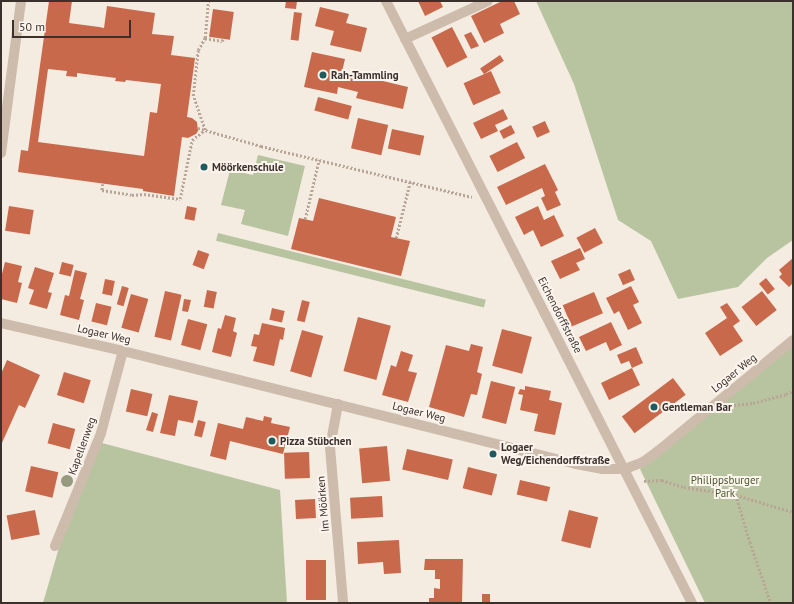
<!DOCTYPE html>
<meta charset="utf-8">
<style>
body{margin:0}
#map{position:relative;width:794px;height:604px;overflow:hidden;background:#f4ebe1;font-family:"PT Sans",sans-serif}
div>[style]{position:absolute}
.green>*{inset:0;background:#b8c4a0;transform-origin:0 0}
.building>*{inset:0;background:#c8694b;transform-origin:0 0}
.path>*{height:2.5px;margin-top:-1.25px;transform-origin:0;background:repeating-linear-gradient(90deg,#b9a596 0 2px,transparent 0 4px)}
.minor>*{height:10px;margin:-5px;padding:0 5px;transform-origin:5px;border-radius:5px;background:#cdbbac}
.tertiary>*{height:10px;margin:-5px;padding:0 5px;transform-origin:5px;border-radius:5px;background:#cdbbac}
.trees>*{width:12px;height:12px;margin:-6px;border-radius:50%;background:#969b7f}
.dots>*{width:11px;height:11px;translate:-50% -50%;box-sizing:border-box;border:2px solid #fbf5ee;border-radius:50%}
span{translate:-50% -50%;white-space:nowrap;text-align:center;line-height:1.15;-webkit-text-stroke:4px #fbf5ee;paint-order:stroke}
.poi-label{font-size:11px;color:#3b302b;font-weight:700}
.left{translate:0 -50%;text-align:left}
.street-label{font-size:11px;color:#3b302b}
.park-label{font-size:11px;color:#4a5a2e}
.frame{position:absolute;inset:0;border:2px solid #3b302b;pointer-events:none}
.scale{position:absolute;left:12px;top:20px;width:119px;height:18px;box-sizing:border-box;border:2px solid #3b302b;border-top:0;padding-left:5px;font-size:12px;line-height:14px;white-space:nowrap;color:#3b302b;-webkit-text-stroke:3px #fbf5ee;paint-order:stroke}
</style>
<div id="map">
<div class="green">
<i style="clip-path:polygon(536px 1px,793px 1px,793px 240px,767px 258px,738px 287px,678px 299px,651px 241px,618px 220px,574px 84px)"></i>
<i style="clip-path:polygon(258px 155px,305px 166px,288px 236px,241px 224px,245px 210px,221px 205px,230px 170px,253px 175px)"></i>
<i style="left:218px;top:233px;width:276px;height:8px;rotate:14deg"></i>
<i style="clip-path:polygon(793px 345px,793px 603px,705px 603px,640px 469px)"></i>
<i style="clip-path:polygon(102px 443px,280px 490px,287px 603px,43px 603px,58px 551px,87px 475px)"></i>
</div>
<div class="building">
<i style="clip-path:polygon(evenodd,49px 1px,72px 1px,69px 23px,99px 27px,104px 28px,107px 6px,155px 13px,152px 34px,174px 36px,171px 55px,195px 58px,187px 117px,192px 118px,197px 122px,198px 131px,196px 134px,188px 138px,182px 137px,174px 196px,143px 191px,143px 189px,18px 172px,21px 150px,28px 151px,49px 1px,48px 69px,67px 71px,66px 76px,77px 77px,77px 73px,116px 78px,115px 81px,125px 82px,126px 80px,161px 84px,157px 113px,150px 112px,144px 156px,38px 142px,48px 69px)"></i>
<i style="clip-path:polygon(286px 1px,297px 1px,296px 9px,285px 8px)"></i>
<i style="clip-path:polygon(418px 1px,440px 1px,443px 7px,425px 16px)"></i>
<i style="clip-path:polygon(502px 1px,514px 1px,520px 14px,500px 24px,504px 33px,484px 43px,471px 16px)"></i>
<i style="clip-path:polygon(320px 7px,349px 14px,346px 23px,367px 28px,361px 52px,330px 45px,334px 31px,315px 26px)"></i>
<i style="left:213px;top:9px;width:21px;height:28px;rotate:8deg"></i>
<i style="left:294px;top:12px;width:8px;height:28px;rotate:7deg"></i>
<i style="left:452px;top:27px;width:34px;height:23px;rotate:63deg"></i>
<i style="clip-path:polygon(471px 32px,479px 46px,471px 49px,464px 35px)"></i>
<i style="clip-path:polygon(312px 52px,345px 59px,341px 76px,361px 80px,362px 76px,408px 87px,403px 109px,356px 98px,358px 92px,338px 87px,337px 94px,304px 87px)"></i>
<i style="left:500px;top:55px;width:7px;height:24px;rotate:56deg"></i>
<i style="left:491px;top:71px;width:24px;height:30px;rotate:66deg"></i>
<i style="left:318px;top:97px;width:35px;height:14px;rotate:15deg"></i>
<i style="clip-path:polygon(503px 109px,508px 119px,495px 125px,498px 131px,481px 139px,473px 123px)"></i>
<i style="left:358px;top:118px;width:31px;height:31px;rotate:13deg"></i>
<i style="left:545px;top:121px;width:12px;height:14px;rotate:66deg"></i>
<i style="left:511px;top:125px;width:9px;height:13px;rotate:63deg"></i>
<i style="left:392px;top:129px;width:33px;height:20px;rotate:12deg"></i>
<i style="left:517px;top:142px;width:18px;height:31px;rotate:63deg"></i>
<i style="clip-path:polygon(545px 164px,558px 190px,555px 192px,561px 205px,547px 211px,541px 198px,545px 196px,542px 188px,506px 205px,497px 187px)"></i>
<i style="clip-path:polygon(319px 198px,396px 217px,391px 237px,410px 241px,401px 276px,291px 249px,299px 218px,313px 221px)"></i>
<i style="left:9px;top:206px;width:25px;height:25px;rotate:9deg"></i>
<i style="left:187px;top:206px;width:10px;height:13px;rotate:11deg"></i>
<i style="clip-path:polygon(538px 206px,544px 220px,554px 215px,564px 236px,541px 247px,533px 230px,524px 235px,515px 217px)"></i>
<i style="left:595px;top:228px;width:17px;height:21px;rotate:62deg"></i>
<i style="clip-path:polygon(580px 248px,585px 259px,576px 263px,580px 270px,560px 279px,551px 261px)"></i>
<i style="left:198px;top:250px;width:12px;height:16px;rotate:20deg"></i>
<i style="clip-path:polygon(793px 258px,793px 286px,792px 284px,789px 287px,779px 277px,782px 274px,779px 270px)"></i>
<i style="clip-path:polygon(5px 262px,22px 266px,18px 282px,22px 283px,17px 303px,1px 299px,1px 278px)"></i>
<i style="left:62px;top:262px;width:12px;height:12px;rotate:14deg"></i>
<i style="clip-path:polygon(35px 267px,54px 273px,48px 292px,52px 293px,47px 309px,29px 304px,34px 290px,28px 288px)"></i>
<i style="left:630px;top:269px;width:12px;height:13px;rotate:66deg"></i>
<i style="clip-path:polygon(75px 270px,87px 273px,80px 299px,84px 300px,79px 320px,60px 315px,65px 295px,69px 296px)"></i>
<i style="left:766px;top:278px;width:14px;height:9px;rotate:51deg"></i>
<i style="left:105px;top:279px;width:10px;height:15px;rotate:11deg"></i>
<i style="left:122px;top:286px;width:7px;height:19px;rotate:16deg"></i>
<i style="clip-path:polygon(631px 286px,639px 302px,633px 305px,642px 323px,628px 330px,619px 311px,614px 314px,606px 298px)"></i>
<i style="left:207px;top:290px;width:10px;height:17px;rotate:11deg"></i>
<i style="left:165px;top:291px;width:17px;height:47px;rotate:13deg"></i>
<i style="left:762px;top:291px;width:24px;height:26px;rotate:52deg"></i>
<i style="left:594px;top:292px;width:23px;height:34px;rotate:67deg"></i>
<i style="left:131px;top:294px;width:18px;height:35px;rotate:16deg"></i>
<i style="clip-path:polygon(184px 299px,191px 300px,188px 312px,182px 311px)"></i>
<i style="left:302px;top:300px;width:8px;height:21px;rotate:14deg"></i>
<i style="left:96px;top:303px;width:16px;height:19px;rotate:14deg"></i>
<i style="clip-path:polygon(727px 303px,740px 321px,733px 326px,743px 341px,720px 356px,705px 333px,727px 318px,720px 307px)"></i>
<i style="left:272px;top:308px;width:13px;height:12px;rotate:13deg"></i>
<i style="clip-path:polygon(225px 315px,236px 318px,233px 331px,237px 333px,231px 357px,212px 352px,218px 328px,221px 329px)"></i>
<i style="left:358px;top:317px;width:34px;height:56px;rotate:15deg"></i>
<i style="left:188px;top:319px;width:20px;height:27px;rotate:15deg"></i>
<i style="clip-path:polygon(611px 322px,622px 345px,610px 351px,606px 342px,586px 351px,579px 337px)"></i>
<i style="clip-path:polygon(262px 323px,285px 328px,283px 340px,280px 339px,274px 366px,253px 361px,257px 347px,251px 346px,254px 334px,259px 335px)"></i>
<i style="left:502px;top:329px;width:31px;height:38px;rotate:15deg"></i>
<i style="left:302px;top:330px;width:22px;height:43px;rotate:16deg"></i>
<i style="clip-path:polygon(471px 344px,483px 347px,477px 372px,482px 374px,477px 395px,471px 394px,464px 417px,429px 407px,446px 345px,469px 351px)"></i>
<i style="clip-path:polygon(636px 347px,643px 363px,632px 368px,640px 385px,609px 400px,601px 383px,632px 368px,629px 361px,621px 364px,617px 355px)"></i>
<i style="clip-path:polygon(401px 351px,413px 355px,408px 371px,417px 373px,408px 402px,382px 395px,391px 365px,396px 367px)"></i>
<i style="clip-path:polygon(7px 360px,40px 375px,25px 408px,19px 405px,1px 445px,1px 374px)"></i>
<i style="left:64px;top:372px;width:28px;height:24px;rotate:17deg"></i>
<i style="left:673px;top:378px;width:21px;height:64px;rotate:53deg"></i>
<i style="left:491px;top:381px;width:25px;height:38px;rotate:14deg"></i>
<i style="clip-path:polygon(525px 386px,551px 391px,549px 400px,562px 403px,555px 435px,534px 431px,538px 414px,520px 410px,523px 395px,518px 394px,520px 389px,525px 390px)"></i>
<i style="left:131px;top:389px;width:22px;height:23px;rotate:13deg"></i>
<i style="clip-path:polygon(169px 395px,198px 401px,193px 423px,178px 420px,175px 436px,160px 433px)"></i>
<i style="clip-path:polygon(152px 412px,158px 414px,153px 432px,146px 430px)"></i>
<i style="clip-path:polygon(264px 416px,272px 418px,271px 423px,290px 427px,283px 454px,230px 441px,226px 460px,210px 456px,218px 423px,243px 429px,246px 417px,263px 421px)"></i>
<i style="left:198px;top:420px;width:8px;height:16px;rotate:14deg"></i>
<i style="left:53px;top:423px;width:23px;height:21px;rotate:15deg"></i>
<i style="left:387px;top:446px;width:35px;height:28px;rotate:85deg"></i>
<i style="left:407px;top:449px;width:47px;height:21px;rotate:13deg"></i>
<i style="left:309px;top:452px;width:26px;height:25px;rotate:88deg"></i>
<i style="left:31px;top:466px;width:28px;height:26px;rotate:13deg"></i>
<i style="left:468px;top:467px;width:30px;height:22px;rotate:14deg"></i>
<i style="left:520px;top:480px;width:31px;height:15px;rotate:13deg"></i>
<i style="left:382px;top:496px;width:21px;height:32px;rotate:87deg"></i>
<i style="left:315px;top:499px;width:19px;height:20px;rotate:87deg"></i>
<i style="left:35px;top:510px;width:25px;height:29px;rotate:79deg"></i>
<i style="left:569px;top:510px;width:30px;height:32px;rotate:14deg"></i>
<i style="clip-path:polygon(399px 540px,401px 573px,384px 574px,383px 562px,358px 564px,357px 542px)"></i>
<i style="clip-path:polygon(425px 559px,463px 559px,462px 603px,429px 603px,429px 598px,434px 598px,434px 588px,440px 589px,440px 579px,435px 579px,435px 570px,424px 570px)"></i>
<i style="left:306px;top:560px;width:20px;height:40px"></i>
<i style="left:482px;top:594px;width:8px;height:9px"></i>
</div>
<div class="path">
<i style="left:205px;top:38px;width:37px;rotate:-85deg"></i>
<i style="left:198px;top:128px;width:66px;rotate:15.9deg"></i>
<i style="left:261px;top:146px;width:217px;rotate:13.6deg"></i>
<i style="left:103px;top:184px;width:6px;rotate:99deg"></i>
<i style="left:102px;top:190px;width:30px;rotate:9deg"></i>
<i style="left:132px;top:195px;width:12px;rotate:-5deg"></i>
<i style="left:144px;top:194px;width:36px;rotate:8deg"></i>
<i style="left:180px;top:199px;width:60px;rotate:-78.5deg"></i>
<i style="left:192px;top:140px;width:16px;rotate:-38deg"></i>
<i style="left:205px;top:130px;width:36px;rotate:-109deg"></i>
<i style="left:193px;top:96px;width:46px;rotate:-83.8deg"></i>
<i style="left:198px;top:50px;width:14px;rotate:-60deg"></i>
<i style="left:205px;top:38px;width:17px;rotate:10deg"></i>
<i style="left:222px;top:41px;width:2px;rotate:-63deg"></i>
<i style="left:305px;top:219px;width:61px;rotate:-76.7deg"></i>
<i style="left:396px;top:238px;width:58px;rotate:-76deg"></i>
<i style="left:734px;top:405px;width:19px;rotate:-6deg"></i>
<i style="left:753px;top:403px;width:34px;rotate:-15deg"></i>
<i style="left:786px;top:394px;width:8px;rotate:-23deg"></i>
<i style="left:644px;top:481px;width:18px;rotate:-3deg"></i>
<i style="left:662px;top:480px;width:23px;rotate:18deg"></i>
<i style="left:684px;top:487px;width:53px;rotate:8.7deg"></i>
<i style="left:736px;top:495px;width:59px;rotate:16.6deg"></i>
<i style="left:736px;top:495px;width:49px;rotate:73.4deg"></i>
<i style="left:750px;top:542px;width:65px;rotate:71deg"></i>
</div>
<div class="minor">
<i style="left:386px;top:1px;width:675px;rotate:63.06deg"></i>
<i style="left:405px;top:39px;width:91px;rotate:-24.6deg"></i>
<i style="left:1px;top:153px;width:153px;rotate:-82.5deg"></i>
<i style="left:338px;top:404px;width:44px;rotate:100.5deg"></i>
<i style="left:330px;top:447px;width:157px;rotate:85.2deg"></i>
<i style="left:55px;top:546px;width:122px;rotate:-67.8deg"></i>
<i style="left:101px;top:433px;width:85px;rotate:-75deg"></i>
</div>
<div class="tertiary">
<i style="left:1px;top:323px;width:125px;rotate:12.9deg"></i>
<i style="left:123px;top:351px;width:467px;rotate:14deg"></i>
<i style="left:576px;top:464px;width:26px;rotate:11deg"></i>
<i style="left:602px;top:469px;width:23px"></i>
<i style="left:625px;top:469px;width:19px;rotate:-21deg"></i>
<i style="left:643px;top:462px;width:19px;rotate:-36deg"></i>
<i style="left:658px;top:451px;width:175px;rotate:-39.4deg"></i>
</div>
<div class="trees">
<i style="left:67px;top:481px"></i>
</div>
<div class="dots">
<i style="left:323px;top:75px;background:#1f5a5e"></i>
<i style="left:204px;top:167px;background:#1f5a5e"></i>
<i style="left:654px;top:407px;background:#1f5a5e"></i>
<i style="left:272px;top:441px;background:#1f5a5e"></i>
<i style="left:493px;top:454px;background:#1f5a5e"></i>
</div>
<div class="poi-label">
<span class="left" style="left:331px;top:75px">Rah-Tammling</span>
<span class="left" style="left:212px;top:167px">Möörkenschule</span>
<span class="left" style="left:662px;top:407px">Gentleman Bar</span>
<span class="left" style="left:280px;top:441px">Pizza Stübchen</span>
<span class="left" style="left:501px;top:454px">Logaer<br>Weg/Eichendorffstraße</span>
</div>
<div class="street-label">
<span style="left:560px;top:315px;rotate:63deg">Eichendorffstraße</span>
<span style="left:104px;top:334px;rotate:13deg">Logaer Weg</span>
<span style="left:734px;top:373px;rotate:-39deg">Logaer Weg</span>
<span style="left:419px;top:412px;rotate:14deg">Logaer Weg</span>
<span style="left:82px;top:446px;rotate:-70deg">Kapellenweg</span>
<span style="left:323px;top:504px;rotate:-95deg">Im Möörken</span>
</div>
<div class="park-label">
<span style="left:725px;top:487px">Philippsburger<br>Park</span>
</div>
<div class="frame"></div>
<div class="scale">50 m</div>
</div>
